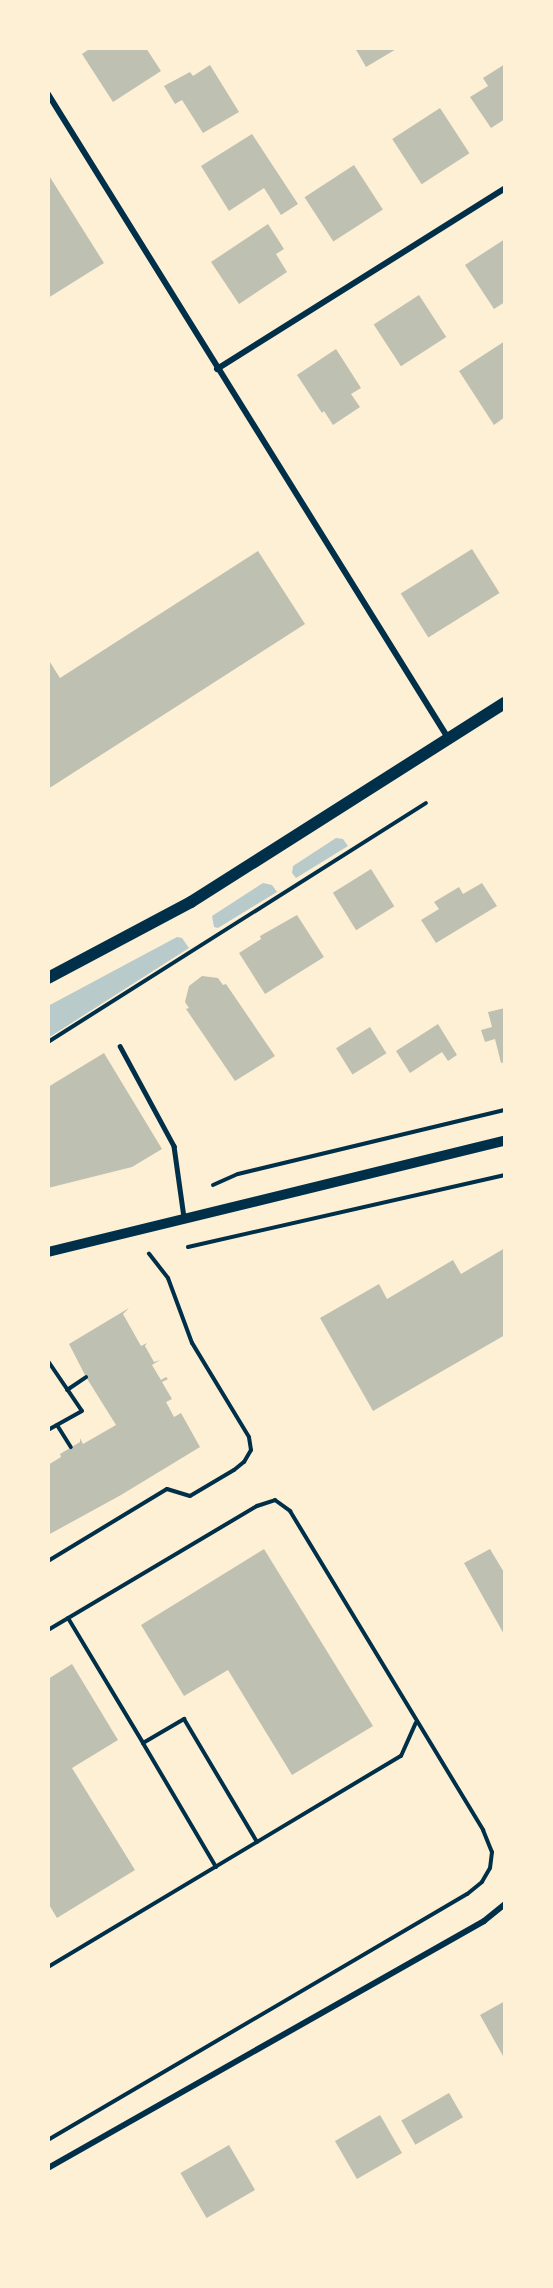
<!DOCTYPE html>
<style>
body{margin:0}
#map{position:relative;width:553px;height:2288px;overflow:hidden;background:#fdf0d5;font-family:"Space Grotesk",sans-serif}
div>[style]{position:absolute}
.green>*{inset:0;background:#b9caca}
.building>*{inset:0;background:#bec0b2;transform-origin:0 0}
.path>*{height:4px;margin:-2px;padding:0 2px;transform-origin:2px;border-radius:2px;background:#003049}
.service>*{height:4.5px;margin:-2.25px;padding:0 2.25px;transform-origin:2.25px;border-radius:2.25px;background:#003049}
.minor>*{height:6px;margin:-3px;padding:0 3px;transform-origin:3px;border-radius:3px;background:#003049}
.tertiary>*{height:10px;margin:-5px;padding:0 5px;transform-origin:5px;border-radius:5px;background:#003049}
.secondary>*{height:12px;margin:-6px;padding:0 6px;transform-origin:6px;border-radius:6px;background:#003049}
span{translate:-50% -50%;white-space:nowrap;text-align:center;line-height:1.15;-webkit-text-stroke:5px #fdf0d5;paint-order:stroke}
.frame{position:absolute;inset:0;border:50px solid #fdf0d5;pointer-events:none}
</style>
<div id="map">
<div class="green">
<i style="clip-path:polygon(336px 838px,343px 839px,348px 846px,296px 878px,292px 873px,293px 866px)"></i>
<i style="clip-path:polygon(263px 883px,272px 885px,277px 892px,218px 928px,214px 927px,212px 916px)"></i>
<i style="clip-path:polygon(177px 937px,182px 938px,189px 948px,48px 1038px,48px 1006px)"></i>
</div>
<div class="building">
<i style="clip-path:polygon(91px 48px,146px 48px,161px 71px,113px 102px,82px 54px)"></i>
<i style="clip-path:polygon(355px 48px,398px 48px,366px 67px)"></i>
<i style="clip-path:polygon(505px 64px,505px 119px,491px 128px,470px 97px,488px 86px,483px 78px)"></i>
<i style="clip-path:polygon(210px 65px,239px 112px,203px 133px,182px 100px,175px 104px,164px 86px,190px 72px,193px 76px)"></i>
<i style="left:440px;top:108px;width:54px;height:57px;rotate:57deg"></i>
<i style="clip-path:polygon(252px 134px,298px 204px,281px 215px,264px 188px,229px 211px,201px 166px)"></i>
<i style="left:354px;top:165px;width:53px;height:59px;rotate:57deg"></i>
<i style="clip-path:polygon(48px 174px,104px 263px,48px 298px)"></i>
<i style="clip-path:polygon(268px 224px,284px 249px,276px 254px,287px 272px,239px 304px,211px 262px)"></i>
<i style="clip-path:polygon(505px 239px,505px 302px,494px 309px,465px 265px)"></i>
<i style="left:419px;top:295px;width:50px;height:54px;rotate:57deg"></i>
<i style="clip-path:polygon(505px 341px,505px 417px,494px 425px,459px 371px)"></i>
<i style="clip-path:polygon(336px 349px,361px 388px,351px 394px,360px 407px,333px 425px,324px 411px,322px 413px,297px 375px)"></i>
<i style="left:472px;top:549px;width:52px;height:84px;rotate:58deg"></i>
<i style="clip-path:polygon(258px 551px,305px 624px,48px 789px,48px 659px,60px 678px)"></i>
<i style="left:371px;top:869px;width:44px;height:45px;rotate:58deg"></i>
<i style="clip-path:polygon(482px 883px,497px 906px,436px 943px,421px 920px,439px 909px,434px 902px,459px 887px,463px 894px)"></i>
<i style="clip-path:polygon(297px 915px,324px 957px,265px 994px,239px 953px,261px 939px,260px 936px)"></i>
<i style="clip-path:polygon(202px 976px,218px 978px,223px 985px,226px 984px,275px 1056px,235px 1081px,186px 1009px,189px 1008px,185px 1002px,189px 986px)"></i>
<i style="clip-path:polygon(505px 1008px,505px 1062px,501px 1063px,495px 1039px,485px 1042px,481px 1030px,492px 1027px,488px 1012px)"></i>
<i style="clip-path:polygon(438px 1024px,457px 1055px,448px 1061px,442px 1052px,410px 1073px,396px 1051px)"></i>
<i style="left:370px;top:1027px;width:31px;height:40px;rotate:58deg"></i>
<i style="clip-path:polygon(104px 1053px,162px 1149px,132px 1167px,48px 1188px,48px 1087px)"></i>
<i style="clip-path:polygon(505px 1248px,505px 1335px,373px 1411px,320px 1318px,379px 1284px,387px 1299px,453px 1260px,461px 1274px)"></i>
<i style="clip-path:polygon(129px 1308px,123px 1314px,141px 1346px,147px 1343px,145px 1346px,154px 1362px,160px 1360px,152px 1365px,161px 1380px,166px 1377px,168px 1379px,162px 1382px,172px 1399px,166px 1402px,174px 1417px,181px 1413px,200px 1447px,121px 1495px,48px 1535px,48px 1465px,61px 1457px,60px 1454px,80px 1442px,80px 1438px,83px 1444px,116px 1425px,86px 1377px,69px 1344px)"></i>
<i style="clip-path:polygon(264px 1549px,373px 1726px,292px 1775px,228px 1670px,184px 1696px,141px 1625px)"></i>
<i style="clip-path:polygon(490px 1549px,505px 1574px,505px 1636px,464px 1563px)"></i>
<i style="clip-path:polygon(72px 1664px,118px 1740px,72px 1768px,135px 1870px,57px 1918px,48px 1903px,48px 1679px)"></i>
<i style="clip-path:polygon(505px 2001px,505px 2055px,503px 2056px,480px 2015px)"></i>
<i style="left:449px;top:2093px;width:28px;height:55px;rotate:60deg"></i>
<i style="left:380px;top:2115px;width:44px;height:52px;rotate:60deg"></i>
<i style="left:229px;top:2145px;width:52px;height:56px;rotate:60deg"></i>
</div>
<div class="path">
<i style="left:48px;top:1042px;width:447px;rotate:-32.3deg"></i>
<i style="left:213px;top:1185px;width:27px;rotate:-24deg"></i>
<i style="left:238px;top:1174px;width:275px;rotate:-13.5deg"></i>
<i style="left:188px;top:1247px;width:325px;rotate:-12.8deg"></i>
<i style="left:48px;top:1361px;width:60px;rotate:55.8deg"></i>
<i style="left:82px;top:1411px;width:39px;rotate:151deg"></i>
<i style="left:67px;top:1390px;width:23px;rotate:-34deg"></i>
<i style="left:57px;top:1425px;width:26px;rotate:58deg"></i>
<i style="left:48px;top:1561px;width:139px;rotate:-31.2deg"></i>
<i style="left:167px;top:1489px;width:24px;rotate:17deg"></i>
<i style="left:190px;top:1496px;width:51px;rotate:-30.6deg"></i>
<i style="left:234px;top:1470px;width:13px;rotate:-39deg"></i>
<i style="left:244px;top:1462px;width:14px;rotate:-60deg"></i>
<i style="left:251px;top:1450px;width:13px;rotate:-99deg"></i>
<i style="left:249px;top:1437px;width:110px;rotate:-121.2deg"></i>
<i style="left:192px;top:1343px;width:69px;rotate:-110.3deg"></i>
<i style="left:168px;top:1278px;width:31px;rotate:-128deg"></i>
<i style="left:68px;top:1618px;width:146px;rotate:59deg"></i>
<i style="left:48px;top:1630px;width:243px;rotate:-30.7deg"></i>
<i style="left:257px;top:1506px;width:19px;rotate:-18deg"></i>
<i style="left:275px;top:1500px;width:19px;rotate:36deg"></i>
<i style="left:290px;top:1511px;width:373px;rotate:58.8deg"></i>
<i style="left:483px;top:1830px;width:24px;rotate:68deg"></i>
<i style="left:492px;top:1852px;width:16px;rotate:97deg"></i>
<i style="left:490px;top:1868px;width:16px;rotate:120deg"></i>
<i style="left:482px;top:1882px;width:19px;rotate:141deg"></i>
<i style="left:467px;top:1894px;width:486px;rotate:149.6deg"></i>
<i style="left:216px;top:1867px;width:144px;rotate:-120.5deg"></i>
<i style="left:143px;top:1743px;width:48px;rotate:-30.3deg"></i>
<i style="left:184px;top:1719px;width:143px;rotate:59.3deg"></i>
<i style="left:48px;top:1967px;width:411px;rotate:-30.9deg"></i>
<i style="left:401px;top:1756px;width:36px;rotate:-66deg"></i>
</div>
<div class="service">
<i style="left:120px;top:1046px;width:114px;rotate:61.6deg"></i>
<i style="left:174px;top:1146px;width:72px;rotate:82deg"></i>
</div>
<div class="minor">
<i style="left:48px;top:94px;width:758px;rotate:58.15deg"></i>
<i style="left:217px;top:369px;width:340px;rotate:-32.1deg"></i>
<i style="left:48px;top:2168px;width:501px;rotate:-29.53deg"></i>
<i style="left:484px;top:1921px;width:27px;rotate:-39deg"></i>
</div>
<div class="tertiary">
<i style="left:48px;top:1252px;width:470px;rotate:-13.7deg"></i>
</div>
<div class="secondary">
<i style="left:48px;top:978px;width:162px;rotate:-28deg"></i>
<i style="left:191px;top:902px;width:372px;rotate:-32.4deg"></i>
</div>
<div class="frame"></div>
</div>
